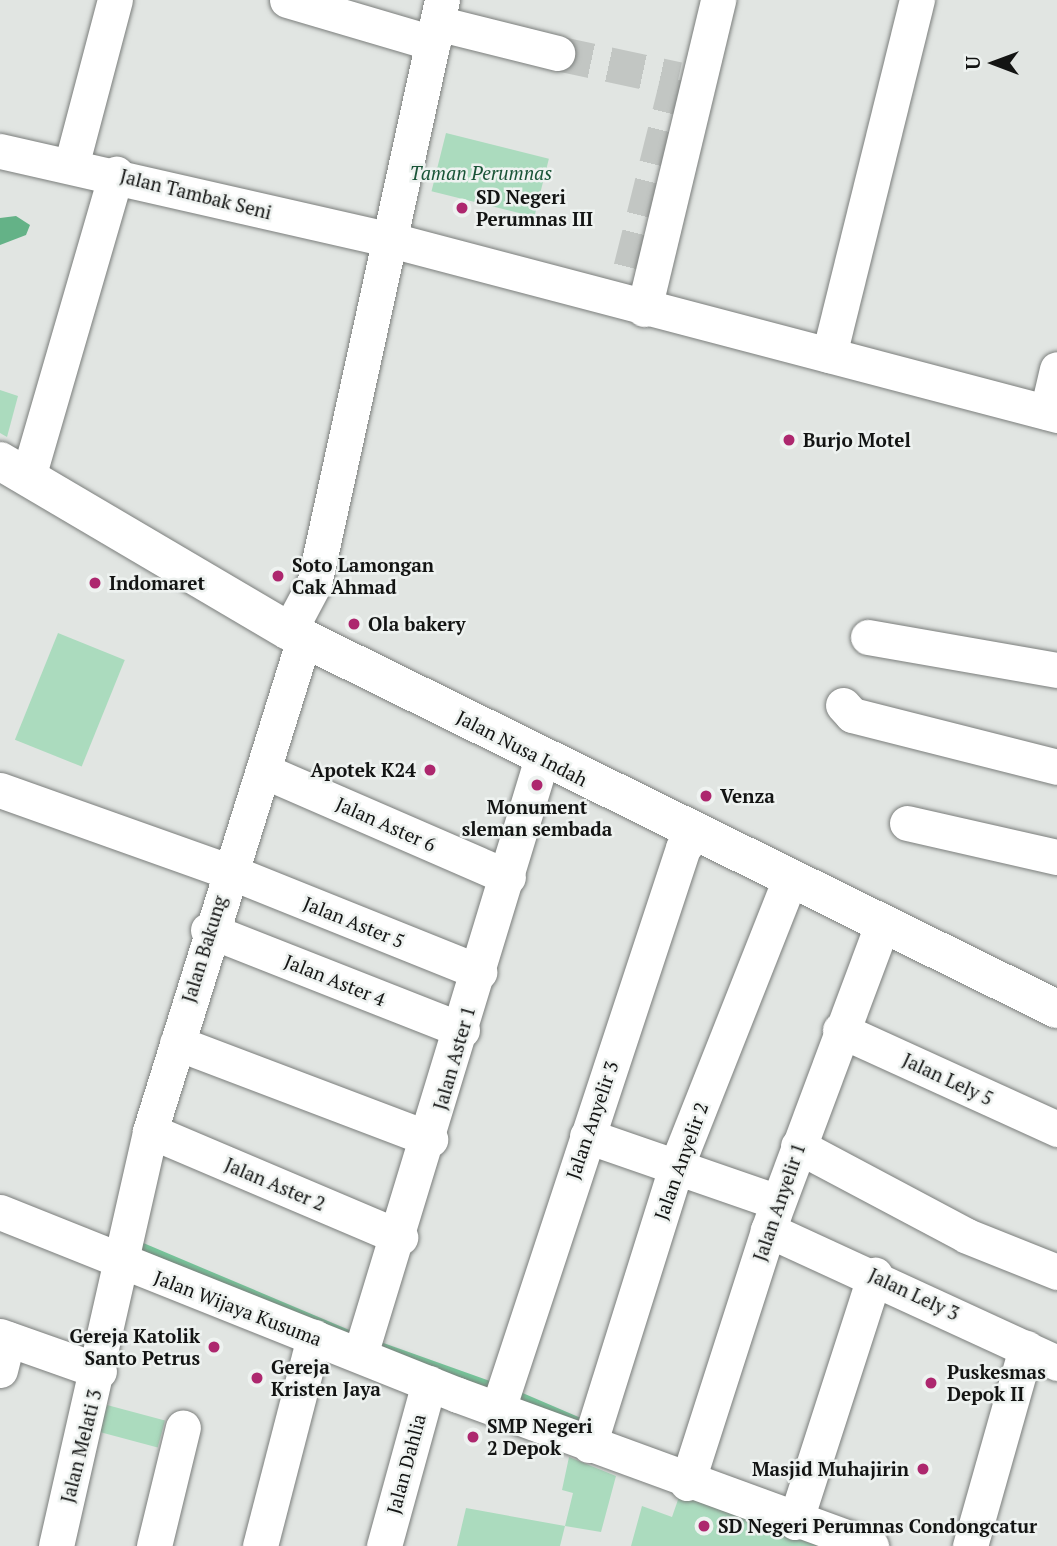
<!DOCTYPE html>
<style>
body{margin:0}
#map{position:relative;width:1057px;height:1546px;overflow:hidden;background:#e1e5e2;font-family:"PT Serif",serif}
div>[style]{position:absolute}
.green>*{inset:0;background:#abdbbe;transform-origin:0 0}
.forest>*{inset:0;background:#64b287}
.stream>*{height:7px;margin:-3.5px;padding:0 3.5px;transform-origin:3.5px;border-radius:3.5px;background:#76c499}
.minor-tunnel>*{height:35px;margin-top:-17.5px;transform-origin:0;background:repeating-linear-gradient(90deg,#c2c6c3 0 35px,transparent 0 53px)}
.roads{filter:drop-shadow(0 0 2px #7b7e7c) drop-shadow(0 0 2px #7b7e7c)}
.minor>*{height:35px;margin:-17.5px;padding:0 17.5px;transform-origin:17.5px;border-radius:17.5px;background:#fff}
.major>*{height:38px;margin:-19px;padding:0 19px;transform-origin:19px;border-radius:19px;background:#fff}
.dots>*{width:19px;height:19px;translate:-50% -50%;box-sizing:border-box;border:4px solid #eef2f0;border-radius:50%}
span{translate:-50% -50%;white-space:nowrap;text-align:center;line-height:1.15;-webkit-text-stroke:5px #eef2f0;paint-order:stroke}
.park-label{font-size:19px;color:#195437;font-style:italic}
.street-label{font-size:19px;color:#131413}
.poi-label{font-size:19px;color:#131413;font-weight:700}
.left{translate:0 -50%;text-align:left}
.right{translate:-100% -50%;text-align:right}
.north{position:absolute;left:959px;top:28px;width:70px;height:70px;-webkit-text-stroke:5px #eef2f0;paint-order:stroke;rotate:270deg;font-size:19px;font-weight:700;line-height:28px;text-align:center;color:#131413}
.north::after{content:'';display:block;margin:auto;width:24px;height:32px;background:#131413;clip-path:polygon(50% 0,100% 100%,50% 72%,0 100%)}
</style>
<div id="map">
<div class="green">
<i style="left:446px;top:133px;width:106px;height:60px;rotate:14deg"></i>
<i style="clip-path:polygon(0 390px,18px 396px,7px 437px,0 433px)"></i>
<i style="left:58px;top:633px;width:72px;height:115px;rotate:22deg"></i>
<i style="left:107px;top:1405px;width:60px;height:28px;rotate:15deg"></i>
<i style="clip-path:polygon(569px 1457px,616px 1476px,601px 1532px,565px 1526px,560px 1546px,457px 1546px,466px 1508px,565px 1526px,573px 1493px,562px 1490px)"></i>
<i style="clip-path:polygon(680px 1494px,828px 1546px,631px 1546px,642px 1506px,672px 1517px)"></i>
</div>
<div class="forest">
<i style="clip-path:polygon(16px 216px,30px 225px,26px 235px,0 245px,0 218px)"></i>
</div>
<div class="stream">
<i style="left:135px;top:1243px;width:237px;rotate:22.9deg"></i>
<i style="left:374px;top:1343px;width:128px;rotate:19.6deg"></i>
<i style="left:512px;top:1392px;width:76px;rotate:23.2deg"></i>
</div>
<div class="minor-tunnel">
<i style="left:557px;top:53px;width:124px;rotate:12.1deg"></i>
<i style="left:678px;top:79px;width:232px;rotate:104deg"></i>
</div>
<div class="roads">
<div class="minor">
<i style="left:287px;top:0;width:152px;rotate:16.4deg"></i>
<i style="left:437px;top:23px;width:124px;rotate:14deg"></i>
<i style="left:0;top:151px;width:401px;rotate:12.8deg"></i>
<i style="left:391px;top:240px;width:689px;rotate:14.72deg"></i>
<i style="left:71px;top:166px;width:172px;rotate:-75.2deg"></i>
<i style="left:644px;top:309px;width:318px;rotate:-76.5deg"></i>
<i style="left:829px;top:355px;width:366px;rotate:-76.1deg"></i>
<i style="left:1047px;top:412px;width:44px;rotate:-76.9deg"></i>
<i style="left:28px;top:477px;width:316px;rotate:-73.8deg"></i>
<i style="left:289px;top:631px;width:53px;rotate:-62deg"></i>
<i style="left:314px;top:584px;width:598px;rotate:-77.64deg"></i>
<i style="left:868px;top:637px;width:192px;rotate:9.9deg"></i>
<i style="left:843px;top:705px;width:13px;rotate:48deg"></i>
<i style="left:852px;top:715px;width:211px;rotate:14.2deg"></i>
<i style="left:264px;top:771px;width:266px;rotate:23.5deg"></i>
<i style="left:0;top:790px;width:242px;rotate:19.6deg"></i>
<i style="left:228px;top:871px;width:271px;rotate:21.9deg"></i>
<i style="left:907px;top:823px;width:154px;rotate:12.8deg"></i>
<i style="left:208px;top:930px;width:273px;rotate:21.5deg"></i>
<i style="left:840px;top:1030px;width:239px;rotate:24.5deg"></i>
<i style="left:177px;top:1043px;width:271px;rotate:20.8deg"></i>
<i style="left:150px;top:1131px;width:272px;rotate:23deg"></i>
<i style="left:587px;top:1136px;width:202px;rotate:19.1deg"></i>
<i style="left:798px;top:1146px;width:191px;rotate:28deg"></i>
<i style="left:967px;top:1236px;width:97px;rotate:21.8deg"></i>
<i style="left:0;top:1212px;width:493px;rotate:21.8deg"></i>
<i style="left:458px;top:1395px;width:440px;rotate:20.1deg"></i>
<i style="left:768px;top:1230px;width:318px;rotate:24.7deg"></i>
<i style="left:0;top:1336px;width:105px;rotate:19.5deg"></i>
<i style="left:360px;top:1355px;width:624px;rotate:-73.05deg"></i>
<i style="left:0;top:1370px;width:32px;rotate:-76deg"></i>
<i style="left:498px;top:1409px;width:591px;rotate:-71.75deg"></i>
<i style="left:683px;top:848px;width:17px;rotate:-50deg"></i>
<i style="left:589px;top:1445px;width:291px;rotate:-72.6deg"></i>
<i style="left:676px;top:1167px;width:307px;rotate:-68.4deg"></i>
<i style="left:687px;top:1483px;width:266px;rotate:-72.2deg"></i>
<i style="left:768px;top:1230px;width:326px;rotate:-69.5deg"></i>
<i style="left:795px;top:1522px;width:260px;rotate:-72.1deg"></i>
<i style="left:56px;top:1546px;width:426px;rotate:-77.2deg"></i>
<i style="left:150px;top:1131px;width:516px;rotate:-72.62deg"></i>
<i style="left:154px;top:1546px;width:122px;rotate:-76.3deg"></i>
<i style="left:260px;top:1546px;width:216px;rotate:-75.5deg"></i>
<i style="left:384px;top:1546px;width:169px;rotate:-74.6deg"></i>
<i style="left:970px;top:1546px;width:206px;rotate:-74.2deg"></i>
</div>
<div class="major">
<i style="left:0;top:461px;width:335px;rotate:30.5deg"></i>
<i style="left:289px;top:631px;width:856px;rotate:26.21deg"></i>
</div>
</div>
<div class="dots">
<i style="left:462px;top:208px;background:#ad276e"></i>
<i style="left:789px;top:440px;background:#ad276e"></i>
<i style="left:278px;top:576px;background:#ad276e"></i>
<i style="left:95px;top:583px;background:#ad276e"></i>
<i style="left:354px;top:624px;background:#ad276e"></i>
<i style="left:430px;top:770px;background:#ad276e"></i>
<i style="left:537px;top:785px;background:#ad276e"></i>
<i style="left:706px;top:796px;background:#ad276e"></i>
<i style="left:214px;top:1347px;background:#ad276e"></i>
<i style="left:257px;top:1378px;background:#ad276e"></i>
<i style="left:931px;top:1383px;background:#ad276e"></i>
<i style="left:473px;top:1437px;background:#ad276e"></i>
<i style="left:923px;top:1469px;background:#ad276e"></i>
<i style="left:704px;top:1526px;background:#ad276e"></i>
</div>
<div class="park-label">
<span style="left:481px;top:173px">Taman Perumnas</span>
</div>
<div class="street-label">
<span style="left:196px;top:194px;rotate:14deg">Jalan Tambak Seni</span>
<span style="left:522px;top:748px;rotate:27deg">Jalan Nusa Indah</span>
<span style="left:386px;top:824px;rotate:24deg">Jalan Aster 6</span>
<span style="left:354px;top:922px;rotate:22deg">Jalan Aster 5</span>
<span style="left:204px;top:949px;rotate:-73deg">Jalan Bakung</span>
<span style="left:335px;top:980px;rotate:22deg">Jalan Aster 4</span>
<span style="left:454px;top:1058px;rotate:-74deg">Jalan Aster 1</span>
<span style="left:948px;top:1079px;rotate:25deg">Jalan Lely 5</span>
<span style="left:592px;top:1120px;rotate:-71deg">Jalan Anyelir 3</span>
<span style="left:681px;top:1161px;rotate:-70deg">Jalan Anyelir 2</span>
<span style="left:275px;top:1184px;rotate:23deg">Jalan Aster 2</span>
<span style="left:779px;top:1202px;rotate:-71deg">Jalan Anyelir 1</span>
<span style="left:914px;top:1294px;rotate:25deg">Jalan Lely 3</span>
<span style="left:238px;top:1308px;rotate:21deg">Jalan Wijaya Kusuma</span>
<span style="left:81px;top:1446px;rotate:-76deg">Jalan Melati 3</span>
<span style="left:406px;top:1464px;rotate:-75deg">Jalan Dahlia</span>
</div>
<div class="poi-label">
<span class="left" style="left:476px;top:208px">SD Negeri<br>Perumnas III</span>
<span class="left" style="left:803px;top:440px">Burjo Motel</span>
<span class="left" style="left:292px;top:576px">Soto Lamongan<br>Cak Ahmad</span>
<span class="left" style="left:109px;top:583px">Indomaret</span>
<span class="left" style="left:368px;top:624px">Ola bakery</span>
<span class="right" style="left:416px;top:770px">Apotek K24</span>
<span class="left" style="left:720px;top:796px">Venza</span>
<span style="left:537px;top:818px">Monument<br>sleman sembada</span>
<span class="right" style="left:200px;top:1347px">Gereja Katolik<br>Santo Petrus</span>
<span class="left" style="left:271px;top:1378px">Gereja<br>Kristen Jaya</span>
<span class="left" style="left:947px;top:1383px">Puskesmas<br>Depok II</span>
<span class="left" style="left:487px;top:1437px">SMP Negeri<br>2 Depok</span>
<span class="right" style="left:909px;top:1469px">Masjid Muhajirin</span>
<span class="left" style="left:718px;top:1526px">SD Negeri Perumnas Condongcatur</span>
</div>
<div class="north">U</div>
</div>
